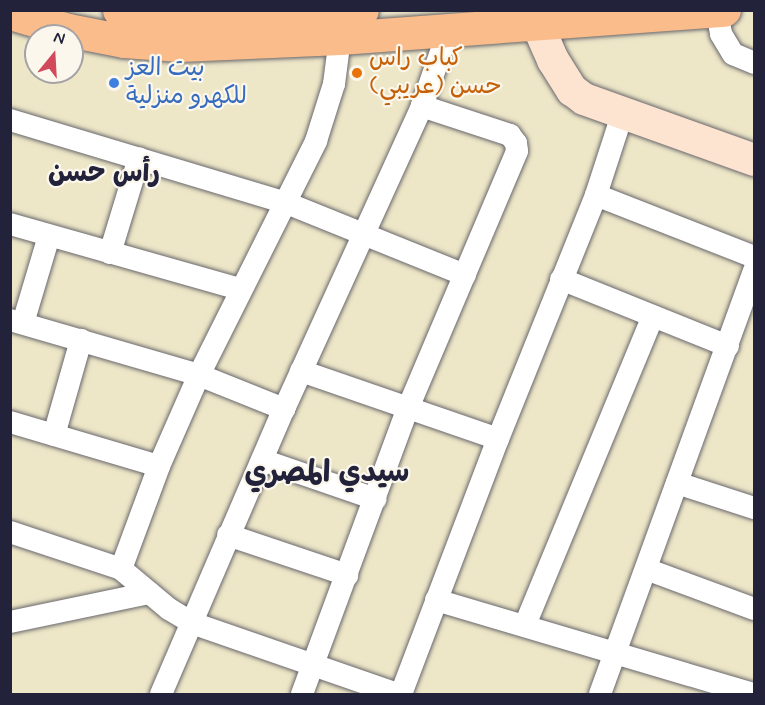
<!DOCTYPE html>
<meta charset="utf-8">
<style>
body{margin:0}
#map{position:relative;width:765px;height:705px;overflow:hidden;background:#ede6c7;font-family:Mynerve,"Playpen Sans Arabic",sans-serif}
div>[style]{position:absolute}
.roads{filter:drop-shadow(0 0 2px #69676c) drop-shadow(0 0 2px #69676c)}
.street>*{height:22px;margin:-11px;padding:0 11px;transform-origin:11px;border-radius:11px;background:#fff}
.secondary>*{height:32px;margin:-16px;padding:0 16px;transform-origin:16px;border-radius:16px;background:#fde4d1}
.primary>*{height:33px;margin:-16.5px;padding:0 16.5px;transform-origin:16.5px;border-radius:16.5px;background:#fabc8b}
.dots>*{width:16px;height:16px;translate:-50% -50%;box-sizing:border-box;border:3px solid #fbf7ec;border-radius:50%}
span{translate:-50% -50%;white-space:nowrap;text-align:center;line-height:1.15;-webkit-text-stroke:4.5px #fbf7ec;paint-order:stroke}
.food-label{font-size:24px;color:#c56008}
.left{translate:0 -50%;text-align:left}
.shop-label{font-size:24px;color:#366cbe}
.quarter-label{font-size:27px;color:#22223b;font-weight:700}
.district-label{font-size:30px;color:#22223b;font-weight:700}
.frame{position:absolute;inset:0;border:12px solid #22223b;pointer-events:none}
.north{position:absolute;left:24px;top:24px;width:60px;height:60px;box-sizing:border-box;background:#fbf7ec;border:2px solid #a4a2a5;border-radius:50%;rotate:18deg;font-size:16px;font-weight:700;line-height:24px;text-align:center;color:#22223b}
.north::after{content:'';display:block;margin:auto;width:21px;height:27px;background:#d1495b;clip-path:polygon(50% 0,100% 100%,50% 72%,0 100%)}
</style>
<div id="map">
<div class="roads">
<div class="street">
<i style="left:717px;top:11px;width:23px;rotate:80deg"></i>
<i style="left:721px;top:34px;width:23px;rotate:59deg"></i>
<i style="left:733px;top:54px;width:23px;rotate:23deg"></i>
<i style="left:10px;top:120px;width:286px;rotate:16.7deg"></i>
<i style="left:284px;top:202px;width:195px;rotate:22deg"></i>
<i style="left:596px;top:195px;width:170px;rotate:21.4deg"></i>
<i style="left:10px;top:224px;width:239px;rotate:15.8deg"></i>
<i style="left:110px;top:253px;width:99px;rotate:-73deg"></i>
<i style="left:561px;top:279px;width:180px;rotate:21.9deg"></i>
<i style="left:10px;top:320px;width:197px;rotate:16.2deg"></i>
<i style="left:199px;top:375px;width:92px;rotate:21.8deg"></i>
<i style="left:23px;top:323px;width:91px;rotate:-73.4deg"></i>
<i style="left:301px;top:371px;width:208px;rotate:19deg"></i>
<i style="left:10px;top:422px;width:155px;rotate:16.5deg"></i>
<i style="left:54px;top:435px;width:99px;rotate:-74.1deg"></i>
<i style="left:262px;top:460px;width:120px;rotate:19deg"></i>
<i style="left:677px;top:483px;width:81px;rotate:18deg"></i>
<i style="left:10px;top:532px;width:117px;rotate:18.4deg"></i>
<i style="left:121px;top:569px;width:62px;rotate:39.8deg"></i>
<i style="left:169px;top:609px;width:27px;rotate:31deg"></i>
<i style="left:192px;top:623px;width:217px;rotate:19.1deg"></i>
<i style="left:228px;top:535px;width:126px;rotate:18.6deg"></i>
<i style="left:121px;top:569px;width:110px;rotate:-69.7deg"></i>
<i style="left:159px;top:466px;width:99px;rotate:-66.3deg"></i>
<i style="left:199px;top:375px;width:262px;rotate:-63.4deg"></i>
<i style="left:316px;top:141px;width:60px;rotate:-72.5deg"></i>
<i style="left:334px;top:84px;width:46px;rotate:-82.6deg"></i>
<i style="left:646px;top:569px;width:115px;rotate:20.3deg"></i>
<i style="left:436px;top:600px;width:332px;rotate:16.5deg"></i>
<i style="left:10px;top:622px;width:142px;rotate:-11.8deg"></i>
<i style="left:525px;top:625px;width:334px;rotate:-67.5deg"></i>
<i style="left:161px;top:694px;width:310px;rotate:-66.7deg"></i>
<i style="left:284px;top:409px;width:333px;rotate:-65.5deg"></i>
<i style="left:422px;top:106px;width:82px;rotate:-70.7deg"></i>
<i style="left:302px;top:694px;width:305px;rotate:-69.7deg"></i>
<i style="left:408px;top:408px;width:279px;rotate:-67deg"></i>
<i style="left:517px;top:151px;width:8px;rotate:-97deg"></i>
<i style="left:516px;top:143px;width:10px;rotate:-127deg"></i>
<i style="left:510px;top:135px;width:93px;rotate:-161.8deg"></i>
<i style="left:401px;top:694px;width:273px;rotate:-69.2deg"></i>
<i style="left:498px;top:439px;width:263px;rotate:-68.1deg"></i>
<i style="left:596px;top:195px;width:87px;rotate:-72deg"></i>
<i style="left:600px;top:694px;width:451px;rotate:-70deg"></i>
</div>
<div class="secondary">
<i style="left:531px;top:10px;width:55px;rotate:66.3deg"></i>
<i style="left:553px;top:60px;width:36px;rotate:58deg"></i>
<i style="left:572px;top:90px;width:15px;rotate:37deg"></i>
<i style="left:584px;top:99px;width:181px;rotate:19.7deg"></i>
</div>
<div class="primary">
<i style="left:119px;top:10px;width:21px;rotate:11deg"></i>
<i style="left:140px;top:14px;width:69px;rotate:2.5deg"></i>
<i style="left:209px;top:17px;width:153px;rotate:-2.6deg"></i>
<i style="left:10px;top:13px;width:60px;rotate:16.3deg"></i>
<i style="left:68px;top:30px;width:57px;rotate:11.1deg"></i>
<i style="left:124px;top:41px;width:56px;rotate:4.1deg"></i>
<i style="left:180px;top:45px;width:160px;rotate:-2.5deg"></i>
<i style="left:340px;top:38px;width:385px;rotate:-4.2deg"></i>
</div>
</div>
<div class="dots">
<i style="left:357px;top:73px;background:#e8710a"></i>
<i style="left:114px;top:83px;background:#3f7fe0"></i>
</div>
<div class="food-label">
<span class="left" style="left:369px;top:73px">كباب راس<br>حسن (عريبي)</span>
</div>
<div class="shop-label">
<span class="left" style="left:126px;top:83px">بيت العز<br>للكهرو منزلية</span>
</div>
<div class="quarter-label">
<span style="left:104px;top:174px">رأس حسن</span>
</div>
<div class="district-label">
<span style="left:327px;top:473px">سيدي المصري</span>
</div>
<div class="frame"></div>
<div class="north">N</div>
</div>
